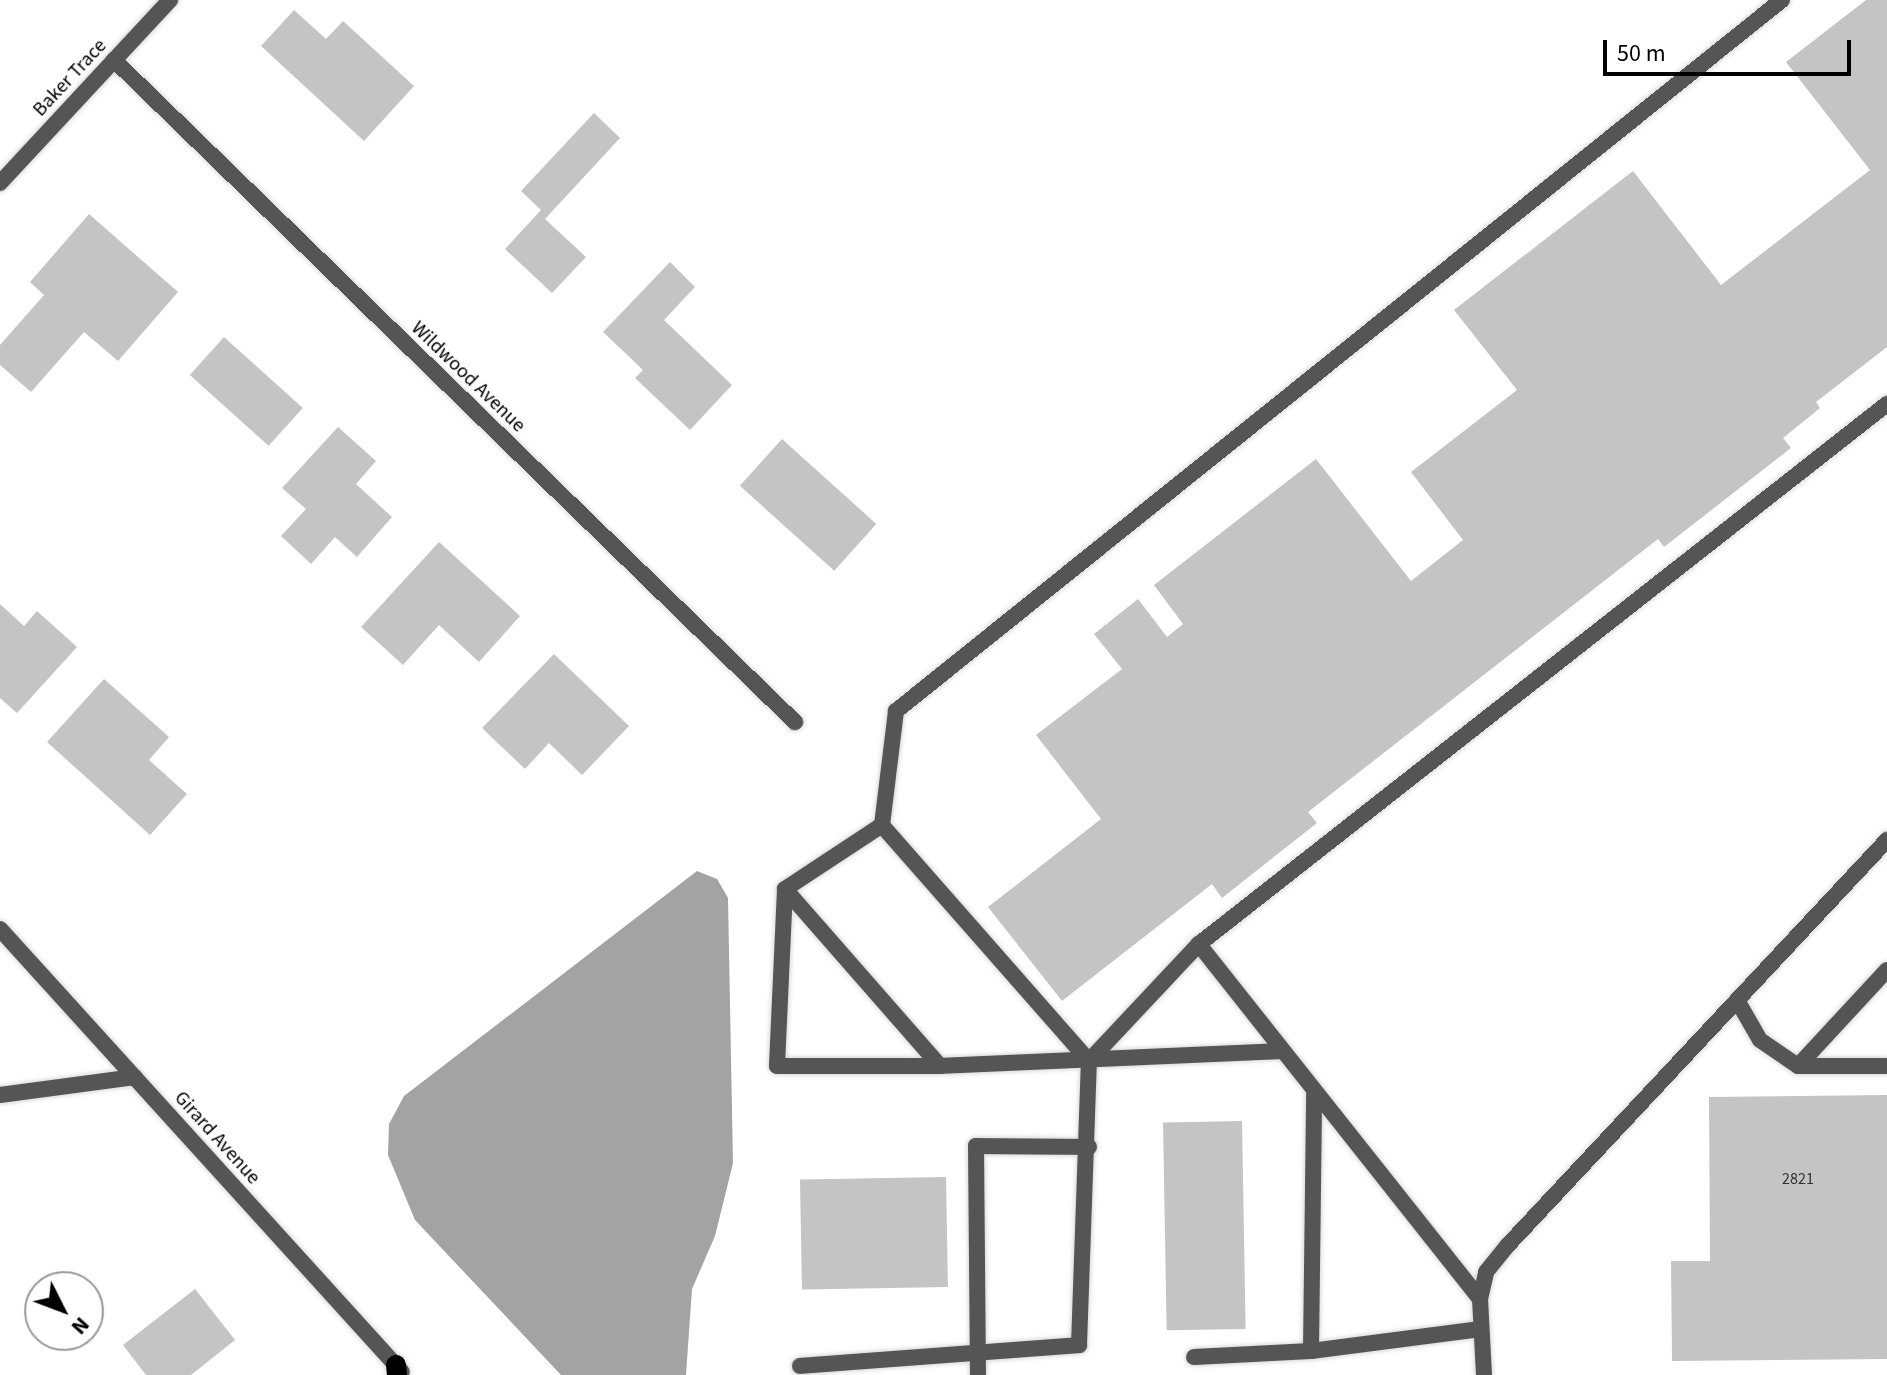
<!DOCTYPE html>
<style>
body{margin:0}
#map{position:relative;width:1887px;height:1375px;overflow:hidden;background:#fff;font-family:"Source Sans 3",sans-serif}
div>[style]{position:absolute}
.water>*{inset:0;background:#a3a3a3}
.building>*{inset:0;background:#c4c4c4;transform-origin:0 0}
.roads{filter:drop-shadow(0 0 2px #dbdbdb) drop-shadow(0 0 2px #dbdbdb)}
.lane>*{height:16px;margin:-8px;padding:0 8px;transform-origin:8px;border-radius:8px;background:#555}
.street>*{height:16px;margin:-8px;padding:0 8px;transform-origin:8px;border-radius:8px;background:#555}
.primary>*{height:20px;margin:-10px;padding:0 10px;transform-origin:10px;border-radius:10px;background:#000}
span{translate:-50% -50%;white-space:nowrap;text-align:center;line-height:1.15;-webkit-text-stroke:8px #fff;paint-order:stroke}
.number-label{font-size:16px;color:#313131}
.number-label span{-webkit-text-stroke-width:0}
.street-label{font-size:20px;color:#000}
.north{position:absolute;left:24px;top:1271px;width:80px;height:80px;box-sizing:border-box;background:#fff;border:2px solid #999;border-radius:50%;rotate:132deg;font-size:22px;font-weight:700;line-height:32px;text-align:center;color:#000}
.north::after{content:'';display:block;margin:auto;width:28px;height:36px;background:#000;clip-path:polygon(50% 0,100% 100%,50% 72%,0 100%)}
.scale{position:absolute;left:1603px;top:40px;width:248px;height:36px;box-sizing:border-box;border:4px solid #000;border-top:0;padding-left:10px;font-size:24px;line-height:28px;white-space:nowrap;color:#000;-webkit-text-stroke:6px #fff;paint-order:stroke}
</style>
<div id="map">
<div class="water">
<i style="clip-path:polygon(697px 871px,717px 879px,728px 898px,733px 1163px,715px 1236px,692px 1289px,686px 1375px,561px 1375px,415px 1220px,388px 1155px,389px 1124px,404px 1096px)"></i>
</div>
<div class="building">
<i style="clip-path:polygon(1866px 0,1887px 0,1887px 347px,1816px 402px,1820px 408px,1783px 438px,1791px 448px,1664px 547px,1658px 539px,1308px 812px,1317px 823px,1222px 898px,1212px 884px,1062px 1001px,988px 907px,1101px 819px,1036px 735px,1122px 669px,1094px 634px,1138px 599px,1167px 637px,1183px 624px,1154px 585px,1316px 459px,1411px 581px,1463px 540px,1411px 472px,1517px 390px,1454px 310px,1633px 171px,1721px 285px,1870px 170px,1786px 62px)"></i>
<i style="clip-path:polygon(294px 10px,326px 39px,343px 21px,414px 86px,364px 141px,261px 46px)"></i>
<i style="clip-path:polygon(594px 113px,620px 138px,545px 219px,586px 257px,552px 293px,505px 249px,541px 210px,521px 191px)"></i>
<i style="clip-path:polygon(89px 214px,178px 292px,118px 361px,84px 332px,31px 392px,0 365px,0 345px,44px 295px,30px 282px)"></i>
<i style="clip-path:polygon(670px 262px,695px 287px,664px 320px,732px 385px,690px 430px,635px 378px,643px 370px,603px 332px)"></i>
<i style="left:224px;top:337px;width:106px;height:51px;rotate:42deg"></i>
<i style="clip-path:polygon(338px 427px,376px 461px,356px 484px,392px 517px,357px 557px,335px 537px,311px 564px,281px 536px,306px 509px,282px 488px)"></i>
<i style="left:782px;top:439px;width:127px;height:63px;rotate:42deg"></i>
<i style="clip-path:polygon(439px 542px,520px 616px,479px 662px,439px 625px,403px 665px,361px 627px)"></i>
<i style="clip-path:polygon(0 604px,24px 626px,37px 611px,77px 647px,17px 713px,0 698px)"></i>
<i style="clip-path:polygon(554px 654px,629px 726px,582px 775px,549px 743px,525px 769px,482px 728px)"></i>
<i style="clip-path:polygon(104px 679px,169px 737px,149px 760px,187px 794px,150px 835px,47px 742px)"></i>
<i style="clip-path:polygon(1887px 1095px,1887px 1359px,1672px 1361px,1671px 1261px,1710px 1261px,1709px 1097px)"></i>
<i style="left:1242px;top:1121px;width:208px;height:79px;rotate:89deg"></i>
<i style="left:946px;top:1177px;width:110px;height:146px;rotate:89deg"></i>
<i style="clip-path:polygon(195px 1289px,235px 1340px,191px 1375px,146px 1375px,123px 1345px)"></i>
</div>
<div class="roads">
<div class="lane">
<i style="left:785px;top:889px;width:116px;rotate:-33.4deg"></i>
<i style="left:1737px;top:1000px;width:46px;rotate:60.1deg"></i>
<i style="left:1760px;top:1040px;width:46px;rotate:34.4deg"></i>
<i style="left:1798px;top:1066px;width:89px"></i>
<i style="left:1089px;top:1061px;width:314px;rotate:-131.3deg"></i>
<i style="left:882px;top:825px;width:115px;rotate:-83deg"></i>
<i style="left:896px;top:711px;width:1136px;rotate:-38.75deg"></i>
<i style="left:940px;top:1066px;width:235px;rotate:-131.2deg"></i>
<i style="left:785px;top:889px;width:177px;rotate:92.6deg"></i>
<i style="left:777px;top:1066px;width:163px"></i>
<i style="left:940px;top:1066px;width:341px;rotate:-2.5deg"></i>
<i style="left:1798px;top:1066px;width:131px;rotate:-47.2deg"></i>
<i style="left:1480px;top:1299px;width:28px;rotate:-77deg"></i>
<i style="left:1486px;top:1272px;width:35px;rotate:-51deg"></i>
<i style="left:1508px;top:1245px;width:555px;rotate:-46.9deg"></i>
<i style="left:1311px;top:1351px;width:256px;rotate:-89.3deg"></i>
<i style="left:1194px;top:1357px;width:117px;rotate:-2.9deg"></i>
<i style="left:1311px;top:1351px;width:171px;rotate:-7.4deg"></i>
<i style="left:800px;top:1366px;width:280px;rotate:-4.3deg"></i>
<i style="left:1079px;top:1345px;width:284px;rotate:-88deg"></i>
<i style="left:1089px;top:1061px;width:161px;rotate:-46.8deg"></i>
<i style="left:978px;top:1375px;width:229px;rotate:-90.5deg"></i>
<i style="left:976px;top:1146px;width:113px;rotate:0.5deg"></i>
<i style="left:1484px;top:1375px;width:76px;rotate:-93deg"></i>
<i style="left:1480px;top:1299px;width:453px;rotate:-128.4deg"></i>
<i style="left:1199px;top:944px;width:875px;rotate:-38.13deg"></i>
</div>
<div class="street">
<i style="left:114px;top:60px;width:950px;rotate:44.19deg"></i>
<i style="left:0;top:183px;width:250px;rotate:-47.1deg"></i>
<i style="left:0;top:929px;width:598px;rotate:47.78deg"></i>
<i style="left:0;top:1095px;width:136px;rotate:-7.6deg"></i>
</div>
<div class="primary">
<i style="left:396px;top:1365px;width:10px;rotate:84deg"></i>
</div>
</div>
<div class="number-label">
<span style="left:1798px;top:1179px">2821</span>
</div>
<div class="street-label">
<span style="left:70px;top:78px;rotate:-47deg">Baker Trace</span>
<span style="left:468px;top:377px;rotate:44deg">Wildwood Avenue</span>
<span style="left:217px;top:1138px;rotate:48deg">Girard Avenue</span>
</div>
<div class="north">N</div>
<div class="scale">50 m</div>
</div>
